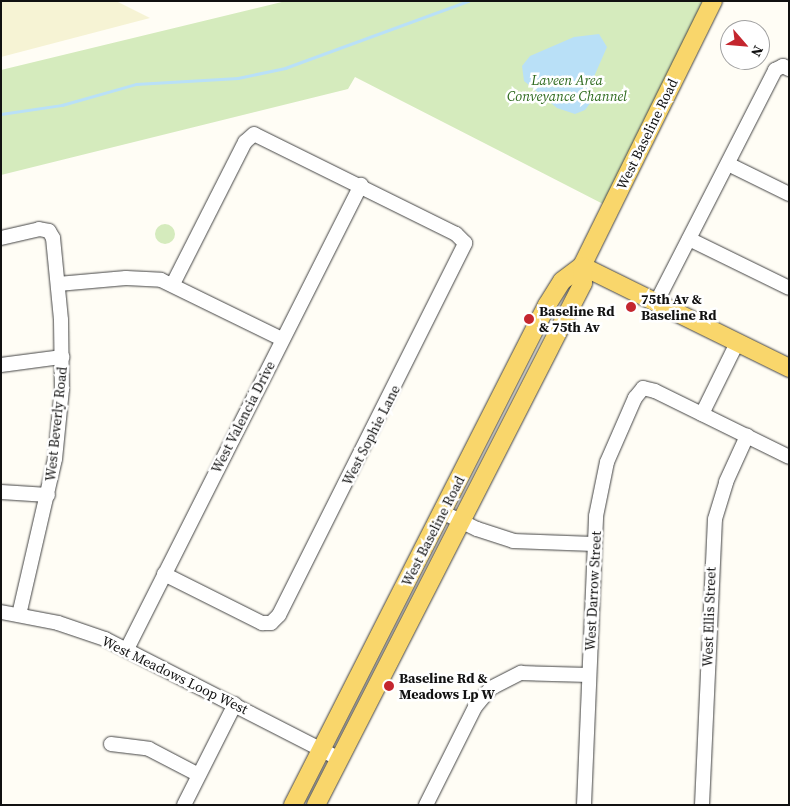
<!DOCTYPE html>
<style>
body{margin:0}
#map{position:relative;width:790px;height:806px;overflow:hidden;background:#fffdf5;font-family:"Source Serif 4",serif}
div>[style]{position:absolute}
.farmland>*{inset:0;background:#f6f3d4}
.green>*{inset:0;background:#d5ebbd}
.round{border-radius:50%}
.water>*{inset:0;background:#b9e0f7}
.stream>*{height:2.5px;margin:-1.25px;padding:0 1.25px;transform-origin:1.25px;border-radius:1.25px;background:#b9e0f7}
.roads{filter:drop-shadow(0 0 1px #444) drop-shadow(0 0 1px #444)}
.minor>*{height:14px;margin:-7px;padding:0 7px;transform-origin:7px;border-radius:7px;background:#fff}
.major>*{height:18px;margin:-9px;padding:0 9px;transform-origin:9px;border-radius:9px;background:#f9d66b}
.dots>*{width:14px;height:14px;translate:-50% -50%;box-sizing:border-box;border:2px solid #fff;border-radius:50%}
span{translate:-50% -50%;white-space:nowrap;text-align:center;line-height:1.15;-webkit-text-stroke:5px #fff;paint-order:stroke}
.park-label{font-size:14px;color:#2f6b1f;font-style:italic}
.street-label{font-size:14px;color:#111}
.poi-label{font-size:14px;color:#111;font-weight:700}
.left{translate:0 -50%;text-align:left}
.frame{position:absolute;inset:0;border:2px solid #111;pointer-events:none}
.north{position:absolute;left:720px;top:20px;width:50px;height:50px;box-sizing:border-box;background:#fff;border:1px solid #a0a0a0;border-radius:50%;rotate:117deg;font-size:14px;font-weight:700;line-height:20px;text-align:center;color:#111}
.north::after{content:'';display:block;margin:auto;width:18px;height:22px;background:#c4262e;clip-path:polygon(50% 0,100% 100%,50% 72%,0 100%)}
</style>
<div id="map">
<div class="farmland">
<i style="clip-path:polygon(1px 1px,116px 1px,150px 18px,1px 57px)"></i>
</div>
<div class="green">
<i style="clip-path:polygon(286px 1px,706px 1px,605px 205px,355px 77px,348px 89px,1px 175px,1px 70px)"></i>
<i class="round" style="left:155px;top:224px;width:20px;height:20px"></i>
</div>
<div class="water">
<i style="clip-path:polygon(599px 34px,607px 47px,586px 95px,591px 102px,585px 110px,575px 114px,557px 108px,524px 81px,522px 66px,530px 56px,574px 37px)"></i>
</div>
<div class="stream">
<i style="left:1px;top:114px;width:62px;rotate:-8.4deg"></i>
<i style="left:62px;top:105px;width:77px;rotate:-15.8deg"></i>
<i style="left:136px;top:84px;width:102px;rotate:-3.4deg"></i>
<i style="left:238px;top:78px;width:48px;rotate:-12deg"></i>
<i style="left:285px;top:68px;width:195px;rotate:-20.1deg"></i>
</div>
<div class="roads">
<div class="minor">
<i style="left:728px;top:164px;width:68px;rotate:26.2deg"></i>
<i style="left:1px;top:238px;width:39px;rotate:-13deg"></i>
<i style="left:39px;top:229px;width:10px;rotate:11deg"></i>
<i style="left:49px;top:231px;width:8px;rotate:60deg"></i>
<i style="left:53px;top:238px;width:82px;rotate:84.4deg"></i>
<i style="left:61px;top:320px;width:69px;rotate:89.2deg"></i>
<i style="left:62px;top:389px;width:70px;rotate:95.7deg"></i>
<i style="left:55px;top:459px;width:160px;rotate:103deg"></i>
<i style="left:689px;top:239px;width:111px;rotate:26.1deg"></i>
<i style="left:58px;top:284px;width:68px;rotate:-5deg"></i>
<i style="left:126px;top:278px;width:35px;rotate:3deg"></i>
<i style="left:161px;top:280px;width:135px;rotate:26deg"></i>
<i style="left:656px;top:303px;width:262px;rotate:-62.9deg"></i>
<i style="left:775px;top:70px;width:9px;rotate:-27deg"></i>
<i style="left:783px;top:66px;width:7px;rotate:27deg"></i>
<i style="left:1px;top:365px;width:62px;rotate:-7.5deg"></i>
<i style="left:702px;top:414px;width:79px;rotate:-63.8deg"></i>
<i style="left:1px;top:492px;width:47px;rotate:3.7deg"></i>
<i style="left:442px;top:512px;width:39px;rotate:26deg"></i>
<i style="left:477px;top:529px;width:38px;rotate:18deg"></i>
<i style="left:513px;top:541px;width:81px;rotate:2.1deg"></i>
<i style="left:164px;top:574px;width:110px;rotate:26.6deg"></i>
<i style="left:262px;top:623px;width:9px"></i>
<i style="left:271px;top:623px;width:11px;rotate:-45deg"></i>
<i style="left:279px;top:615px;width:416px;rotate:-63.4deg"></i>
<i style="left:465px;top:243px;width:13px;rotate:-135deg"></i>
<i style="left:456px;top:234px;width:225px;rotate:-153.7deg"></i>
<i style="left:254px;top:134px;width:12px;rotate:138deg"></i>
<i style="left:245px;top:142px;width:159px;rotate:116.9deg"></i>
<i style="left:1px;top:612px;width:58px;rotate:10.9deg"></i>
<i style="left:58px;top:623px;width:50px;rotate:18.8deg"></i>
<i style="left:105px;top:639px;width:264px;rotate:27.1deg"></i>
<i style="left:127px;top:649px;width:520px;rotate:-63.24deg"></i>
<i style="left:111px;top:744px;width:38px;rotate:7deg"></i>
<i style="left:149px;top:749px;width:56px;rotate:27.5deg"></i>
<i style="left:184px;top:805px;width:113px;rotate:-63.2deg"></i>
<i style="left:426px;top:805px;width:110px;rotate:-63.4deg"></i>
<i style="left:475px;top:707px;width:25px;rotate:-50deg"></i>
<i style="left:491px;top:688px;width:34px;rotate:-27deg"></i>
<i style="left:521px;top:673px;width:68px;rotate:1.7deg"></i>
<i style="left:584px;top:805px;width:289px;rotate:-87.6deg"></i>
<i style="left:596px;top:516px;width:55px;rotate:-78.5deg"></i>
<i style="left:607px;top:462px;width:70px;rotate:-66.4deg"></i>
<i style="left:635px;top:398px;width:13px;rotate:-51deg"></i>
<i style="left:643px;top:388px;width:12px;rotate:14deg"></i>
<i style="left:655px;top:391px;width:149px;rotate:26.2deg"></i>
<i style="left:702px;top:805px;width:286px;rotate:-87.4deg"></i>
<i style="left:715px;top:519px;width:39px;rotate:-73deg"></i>
<i style="left:726px;top:482px;width:51px;rotate:-65.5deg"></i>
</div>
<div class="major">
<i style="left:582px;top:266px;width:231px;rotate:26.2deg"></i>
<i style="left:293px;top:805px;width:561px;rotate:-63.07deg"></i>
<i style="left:547px;top:305px;width:28px;rotate:-58deg"></i>
<i style="left:562px;top:281px;width:25px;rotate:-37deg"></i>
<i style="left:582px;top:266px;width:296px;rotate:-63.7deg"></i>
<i style="left:316px;top:805px;width:586px;rotate:-62.91deg"></i>
<i style="left:583px;top:283px;width:17px;rotate:-93deg"></i>
</div>
</div>
<div class="dots">
<i style="left:631px;top:307px;background:#c4262e"></i>
<i style="left:529px;top:319px;background:#c4262e"></i>
<i style="left:389px;top:686px;background:#c4262e"></i>
</div>
<div class="park-label">
<span style="left:567px;top:88px">Laveen Area<br>Conveyance Channel</span>
</div>
<div class="street-label">
<span style="left:647px;top:134px;rotate:-64deg">West Baseline Road</span>
<span style="left:243px;top:417px;rotate:-63deg">West Valencia Drive</span>
<span style="left:56px;top:424px;rotate:-84deg">West Beverly Road</span>
<span style="left:371px;top:435px;rotate:-63deg">West Sophie Lane</span>
<span style="left:433px;top:531px;rotate:-63deg">West Baseline Road</span>
<span style="left:593px;top:591px;rotate:-87deg">West Darrow Street</span>
<span style="left:709px;top:617px;rotate:-88deg">West Ellis Street</span>
<span style="left:175px;top:675px;rotate:26deg">West Meadows Loop West</span>
</div>
<div class="poi-label">
<span class="left" style="left:641px;top:307px">75th Av &amp;<br>Baseline Rd</span>
<span class="left" style="left:539px;top:319px">Baseline Rd<br>&amp; 75th Av</span>
<span class="left" style="left:399px;top:686px">Baseline Rd &amp;<br>Meadows Lp W</span>
</div>
<div class="frame"></div>
<div class="north">N</div>
</div>
